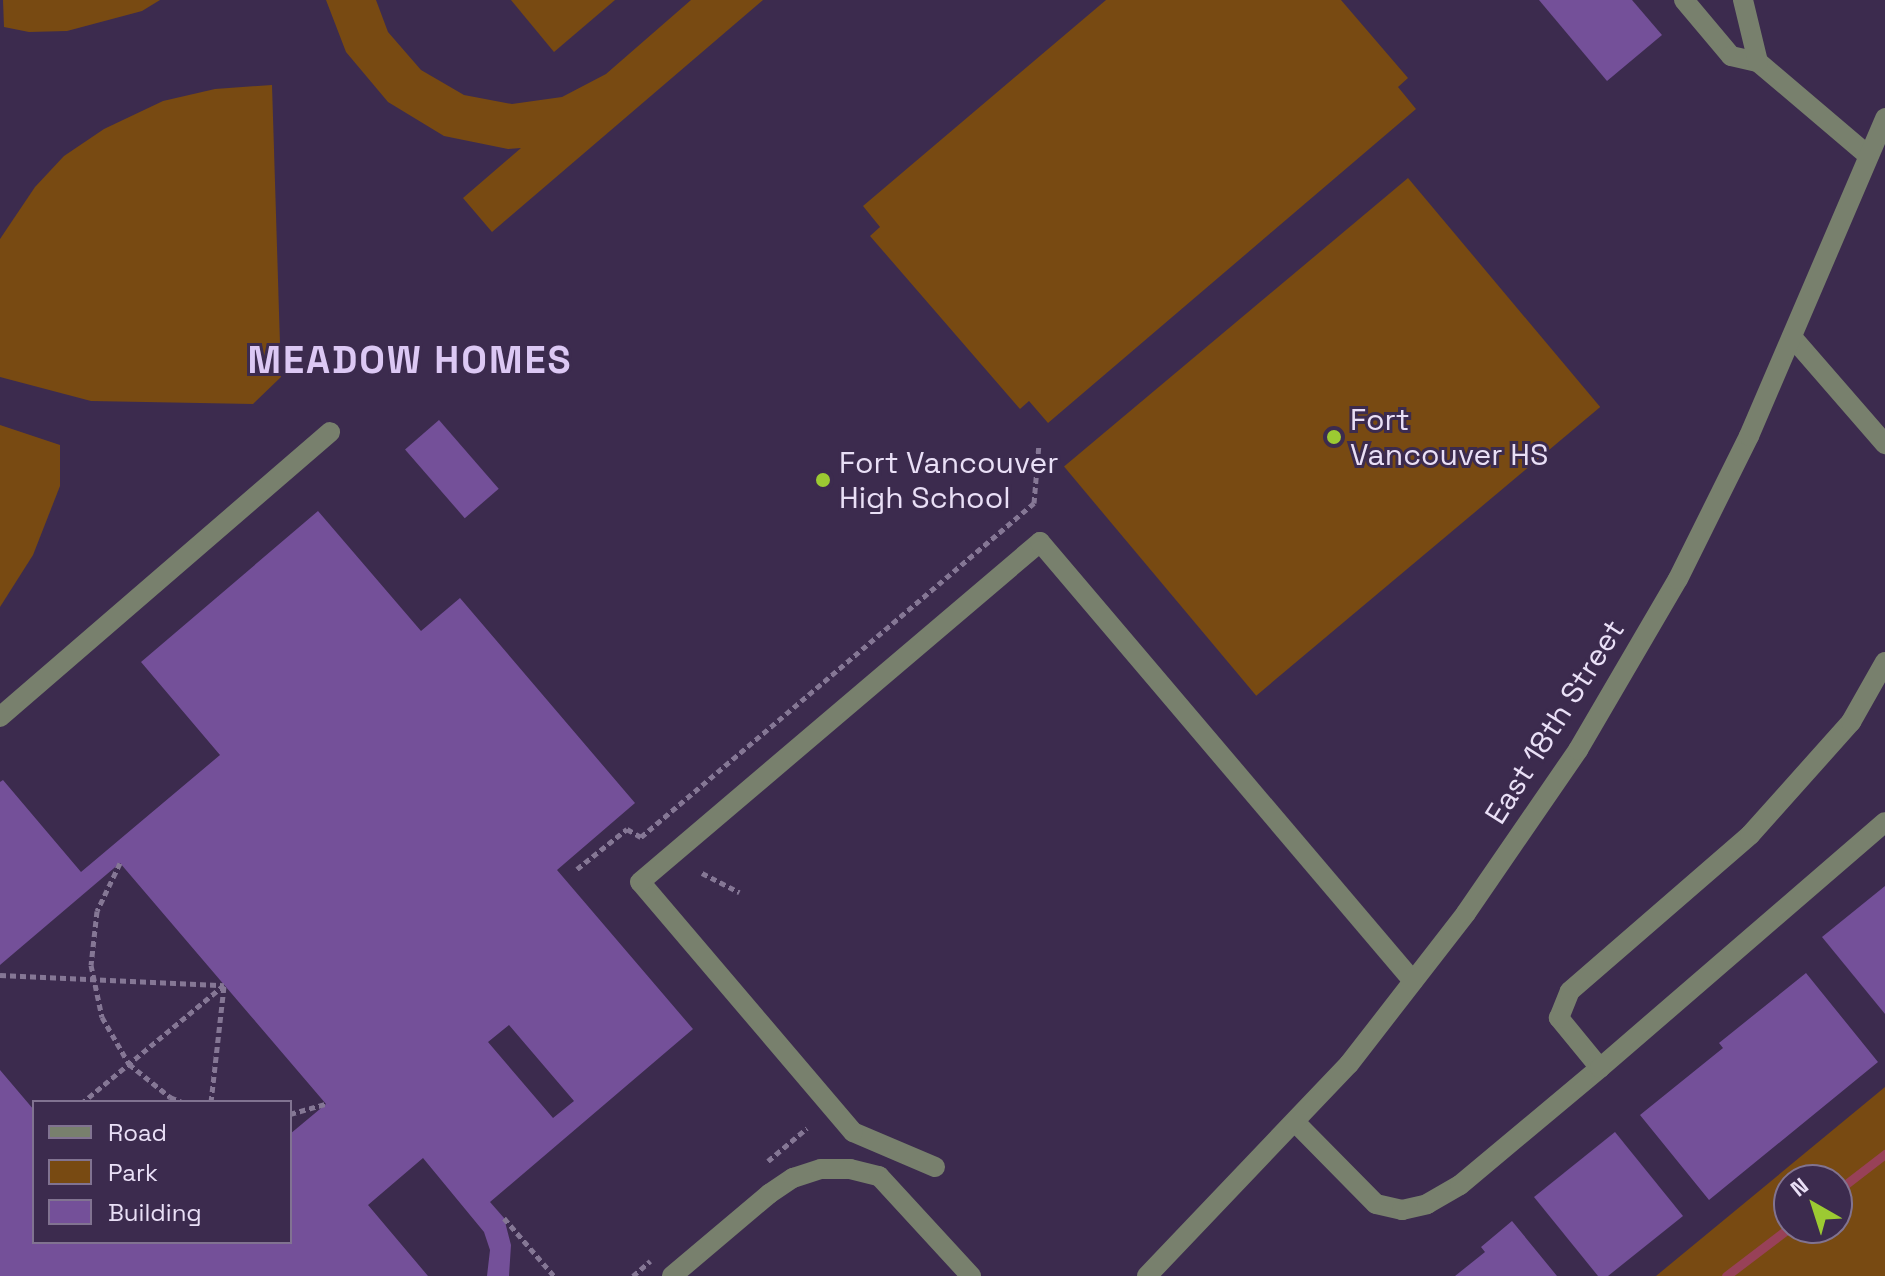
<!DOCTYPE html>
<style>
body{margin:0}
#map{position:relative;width:1885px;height:1276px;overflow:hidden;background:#3c2b4e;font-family:"Space Grotesk",sans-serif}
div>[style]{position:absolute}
.green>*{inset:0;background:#784a12;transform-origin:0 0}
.stream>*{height:9px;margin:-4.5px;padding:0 4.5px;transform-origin:4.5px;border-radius:4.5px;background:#984158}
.building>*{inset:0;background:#745099;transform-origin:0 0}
.path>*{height:5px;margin-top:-2.5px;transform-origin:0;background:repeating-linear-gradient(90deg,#857795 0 6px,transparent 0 10px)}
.minor>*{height:20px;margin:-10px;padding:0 10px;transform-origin:10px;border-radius:10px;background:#78806d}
.dots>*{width:22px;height:22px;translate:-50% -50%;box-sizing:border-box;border:4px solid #3c2b4e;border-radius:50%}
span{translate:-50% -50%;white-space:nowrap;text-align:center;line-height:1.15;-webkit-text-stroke:6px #3c2b4e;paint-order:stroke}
.poi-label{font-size:30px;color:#e9dff6}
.left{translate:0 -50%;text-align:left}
.street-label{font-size:30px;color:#e9dff6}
.district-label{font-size:38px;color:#dcc8f4;font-weight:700;letter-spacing:2px}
.legend{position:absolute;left:32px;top:1100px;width:260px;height:144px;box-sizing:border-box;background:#3c2b4e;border:2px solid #817391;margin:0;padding:10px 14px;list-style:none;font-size:24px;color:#e9dff6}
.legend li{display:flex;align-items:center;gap:16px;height:40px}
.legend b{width:40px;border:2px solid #817391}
.north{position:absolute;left:1773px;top:1164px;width:80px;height:80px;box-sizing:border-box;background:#3c2b4e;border:2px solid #817391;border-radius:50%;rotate:321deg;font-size:22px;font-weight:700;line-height:32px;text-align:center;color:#e9dff6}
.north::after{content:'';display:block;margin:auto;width:28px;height:36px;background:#9cca32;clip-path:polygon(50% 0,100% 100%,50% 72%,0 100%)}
</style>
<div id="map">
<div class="green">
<i style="clip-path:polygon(3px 0,160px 0,142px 11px,67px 31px,29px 32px,4px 27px)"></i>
<i style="clip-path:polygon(326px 0,376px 0,388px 32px,421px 70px,464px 95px,512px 104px,562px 97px,606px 74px,691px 0,763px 0,492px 232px,463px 198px,521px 148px,508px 149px,444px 136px,388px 102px,346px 52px)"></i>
<i style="clip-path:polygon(511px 0,615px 0,554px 52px)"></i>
<i style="clip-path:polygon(1106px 0,1341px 0,1408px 78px,1398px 87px,1416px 109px,1048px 423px,1029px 401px,1020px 409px,870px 236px,880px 227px,863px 206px)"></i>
<i style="clip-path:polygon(272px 85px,281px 377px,253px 404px,91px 401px,0 377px,0 239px,35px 187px,64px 156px,104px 129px,163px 101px,215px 89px)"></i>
<i style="left:1408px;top:178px;width:299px;height:449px;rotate:50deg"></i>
<i style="clip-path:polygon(0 425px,60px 445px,60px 486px,33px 555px,0 607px)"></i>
<i style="clip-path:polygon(evenodd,1885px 1087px,1885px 1276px,1656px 1276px,1885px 1087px,1789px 1180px,1837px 1180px,1837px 1228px,1789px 1228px,1789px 1180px)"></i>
</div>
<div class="stream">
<i style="left:1837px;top:1191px;width:61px;rotate:-37.6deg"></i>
<i style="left:1726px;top:1276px;width:79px;rotate:-37.3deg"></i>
</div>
<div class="building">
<i style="clip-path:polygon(1539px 0,1632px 0,1662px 35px,1607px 81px)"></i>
<i style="left:439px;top:420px;width:91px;height:45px;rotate:49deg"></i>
<i style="clip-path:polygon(evenodd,318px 511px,421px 631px,460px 598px,635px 803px,557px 870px,693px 1029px,490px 1202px,504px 1218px,511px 1245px,509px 1276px,487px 1276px,490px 1250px,484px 1232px,423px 1158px,368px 1205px,428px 1276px,0 1276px,0 1070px,34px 1110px,34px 1242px,290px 1242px,290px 1134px,326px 1104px,120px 863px,0 965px,0 782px,3px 780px,81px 872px,220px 755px,141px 662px,318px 511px,509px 1025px,574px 1101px,553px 1118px,488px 1042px,509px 1025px)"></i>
<i style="clip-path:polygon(1885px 886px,1885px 1014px,1822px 937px)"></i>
<i style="clip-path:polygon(1806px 973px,1878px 1062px,1709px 1200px,1640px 1115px,1723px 1048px,1719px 1043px)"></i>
<i style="clip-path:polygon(1615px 1132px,1683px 1216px,1608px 1276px,1598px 1276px,1534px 1197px)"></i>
<i style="clip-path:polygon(1512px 1221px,1557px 1276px,1455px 1276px,1485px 1252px,1481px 1247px)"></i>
</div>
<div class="path">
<i style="left:120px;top:863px;width:53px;rotate:115.6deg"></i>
<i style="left:97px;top:911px;width:54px;rotate:96.3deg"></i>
<i style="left:91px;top:965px;width:53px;rotate:78.1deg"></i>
<i style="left:102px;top:1017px;width:54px;rotate:60.1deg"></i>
<i style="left:129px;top:1064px;width:53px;rotate:38.8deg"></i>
<i style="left:170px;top:1097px;width:13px;rotate:23deg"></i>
<i style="left:577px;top:869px;width:64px;rotate:-38.7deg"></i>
<i style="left:627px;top:829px;width:16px;rotate:30deg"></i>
<i style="left:641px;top:837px;width:516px;rotate:-40.36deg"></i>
<i style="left:1034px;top:503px;width:59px;rotate:-85.2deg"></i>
<i style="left:702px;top:873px;width:42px;rotate:27.2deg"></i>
<i style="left:0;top:975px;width:224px;rotate:2.6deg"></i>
<i style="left:224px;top:985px;width:183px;rotate:140.3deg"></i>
<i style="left:211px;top:1102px;width:117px;rotate:-83.6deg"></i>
<i style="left:290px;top:1114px;width:37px;rotate:-16deg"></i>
<i style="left:768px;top:1161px;width:51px;rotate:-40.2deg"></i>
<i style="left:504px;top:1218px;width:77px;rotate:49.2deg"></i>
<i style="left:633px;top:1276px;width:23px;rotate:-41deg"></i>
</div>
<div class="minor">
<i style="left:1684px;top:0;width:73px;rotate:50deg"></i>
<i style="left:1731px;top:56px;width:28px;rotate:13deg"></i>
<i style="left:1758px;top:62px;width:145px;rotate:40.3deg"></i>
<i style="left:1743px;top:0;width:64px;rotate:76.4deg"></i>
<i style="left:1792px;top:337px;width:142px;rotate:49deg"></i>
<i style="left:0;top:717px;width:436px;rotate:-40.8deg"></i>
<i style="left:1600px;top:1068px;width:65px;rotate:-129.4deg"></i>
<i style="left:1559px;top:1018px;width:29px;rotate:-68deg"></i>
<i style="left:1570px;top:991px;width:238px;rotate:-40.9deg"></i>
<i style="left:1750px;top:835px;width:152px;rotate:-48.2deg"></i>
<i style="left:1851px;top:722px;width:69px;rotate:-60.5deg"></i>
<i style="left:1295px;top:1122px;width:115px;rotate:45.4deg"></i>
<i style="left:1376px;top:1204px;width:27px;rotate:13deg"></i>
<i style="left:1402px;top:1210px;width:26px;rotate:-13deg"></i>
<i style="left:1427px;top:1204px;width:38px;rotate:-30deg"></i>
<i style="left:1460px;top:1185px;width:182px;rotate:-39.9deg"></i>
<i style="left:1600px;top:1068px;width:376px;rotate:-40.8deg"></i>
<i style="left:935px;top:1167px;width:89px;rotate:-156.9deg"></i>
<i style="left:853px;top:1132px;width:328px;rotate:-130.4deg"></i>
<i style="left:640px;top:882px;width:525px;rotate:-40.36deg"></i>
<i style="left:1040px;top:542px;width:576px;rotate:49.65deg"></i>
<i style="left:672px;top:1276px;width:127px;rotate:-40.2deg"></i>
<i style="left:769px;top:1194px;width:29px;rotate:-34deg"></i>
<i style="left:793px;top:1178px;width:29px;rotate:-18deg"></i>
<i style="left:821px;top:1169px;width:29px"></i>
<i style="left:850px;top:1169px;width:30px;rotate:14deg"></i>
<i style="left:879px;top:1176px;width:136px;rotate:47.4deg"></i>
<i style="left:1147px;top:1276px;width:293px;rotate:-46.4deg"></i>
<i style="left:1349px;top:1064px;width:191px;rotate:-52.2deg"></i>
<i style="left:1466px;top:913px;width:198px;rotate:-55.5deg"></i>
<i style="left:1578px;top:750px;width:198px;rotate:-59.7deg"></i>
<i style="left:1678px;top:579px;width:160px;rotate:-63.6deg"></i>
<i style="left:1749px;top:436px;width:346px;rotate:-66.8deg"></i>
</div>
<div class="dots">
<i style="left:1334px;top:437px;background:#9cca32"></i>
<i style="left:823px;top:480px;background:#9cca32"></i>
</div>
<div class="poi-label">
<span class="left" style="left:1350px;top:437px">Fort<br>Vancouver HS</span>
<span class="left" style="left:839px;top:480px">Fort Vancouver<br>High School</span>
</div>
<div class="street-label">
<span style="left:1555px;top:722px;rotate:-58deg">East 18th Street</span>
</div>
<div class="district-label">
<span style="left:410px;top:361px">MEADOW HOMES</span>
</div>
<ul class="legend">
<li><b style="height:10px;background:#78806d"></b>Road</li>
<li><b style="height:22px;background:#784a12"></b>Park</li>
<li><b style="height:22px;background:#745099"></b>Building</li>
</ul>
<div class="north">N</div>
</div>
